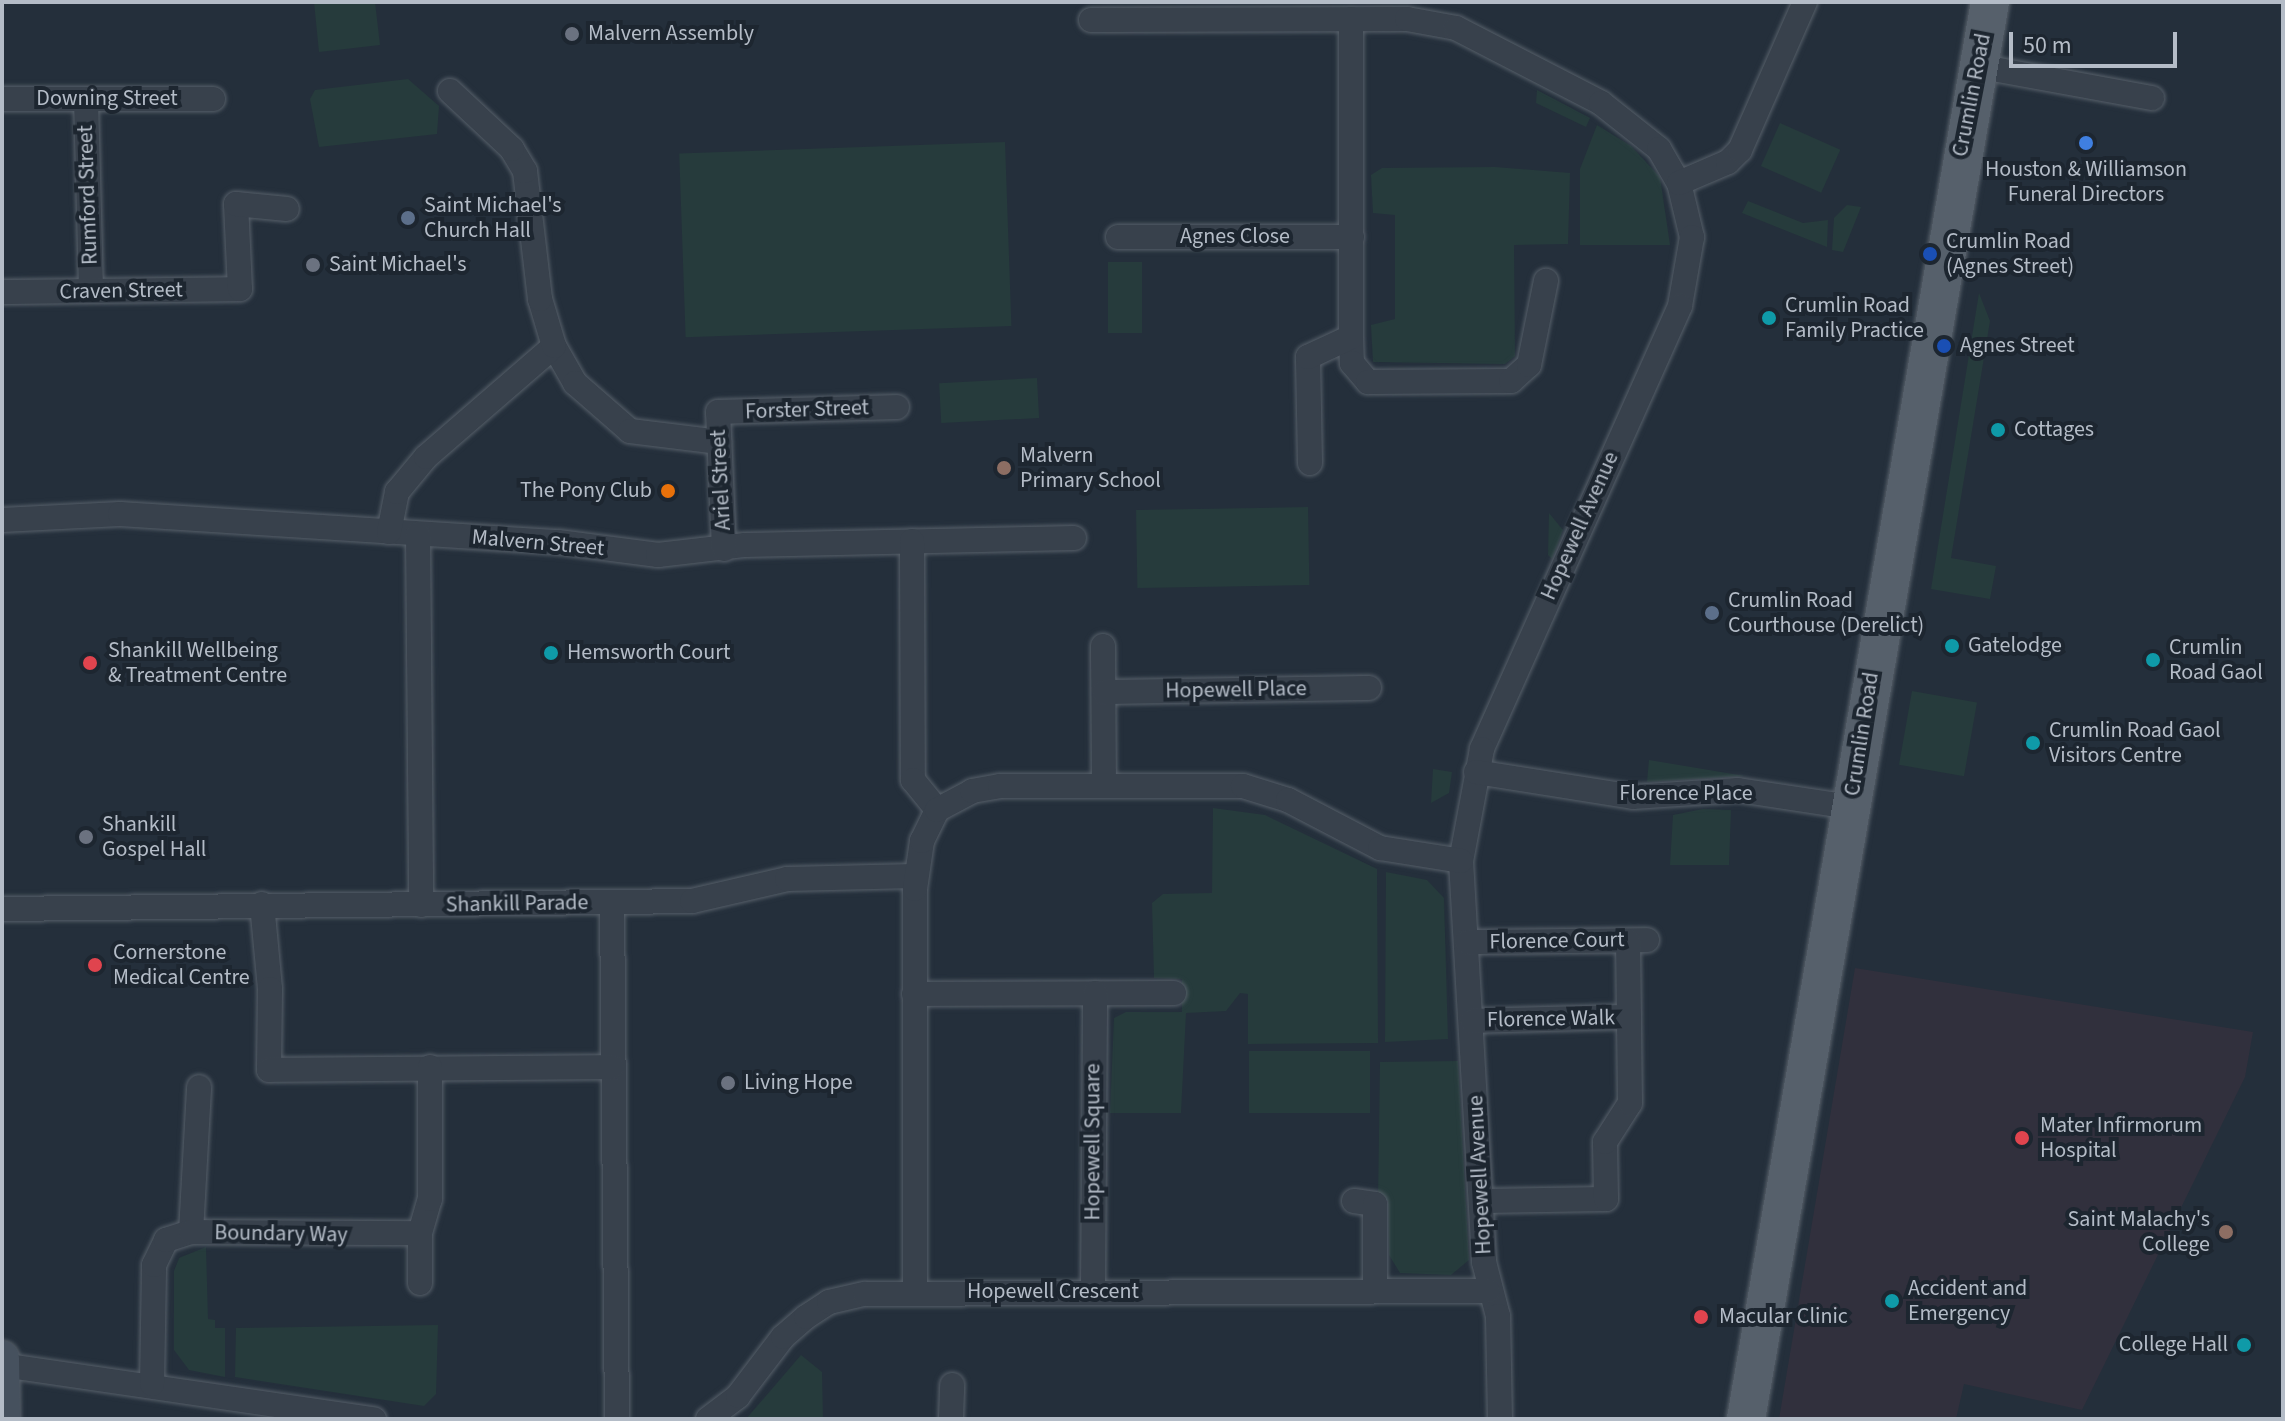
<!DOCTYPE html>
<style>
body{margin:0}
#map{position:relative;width:2285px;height:1421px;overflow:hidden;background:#242f3b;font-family:"Source Sans 3",sans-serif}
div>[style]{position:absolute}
.medical>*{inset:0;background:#31303d}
.green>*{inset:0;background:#263b3c;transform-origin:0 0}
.roads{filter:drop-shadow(0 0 2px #565f69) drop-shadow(0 0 2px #565f69)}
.street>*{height:24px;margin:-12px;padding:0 12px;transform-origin:12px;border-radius:12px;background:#38414c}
.secondary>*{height:34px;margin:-17px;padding:0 17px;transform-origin:17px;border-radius:17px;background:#46515e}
.primary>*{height:38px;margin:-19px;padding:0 19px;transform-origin:19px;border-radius:19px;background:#56606b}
.dots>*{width:22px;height:22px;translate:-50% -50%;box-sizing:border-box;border:4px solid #1d2630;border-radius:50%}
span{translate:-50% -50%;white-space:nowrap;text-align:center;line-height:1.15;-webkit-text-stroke:8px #1d2630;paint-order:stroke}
.poi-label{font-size:22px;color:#b4bcc7}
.left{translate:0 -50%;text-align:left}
.right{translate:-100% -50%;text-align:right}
.street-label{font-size:22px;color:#b4bcc7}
.frame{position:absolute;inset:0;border:4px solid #b4bcc7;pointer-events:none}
.scale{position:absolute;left:2009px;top:32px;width:168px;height:36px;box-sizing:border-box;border:4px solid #b4bcc7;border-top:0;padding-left:10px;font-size:24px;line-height:28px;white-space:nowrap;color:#b4bcc7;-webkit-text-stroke:6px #1d2630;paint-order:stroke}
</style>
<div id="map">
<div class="medical">
<i style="clip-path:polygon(1855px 968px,2253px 1032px,2245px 1077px,2082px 1410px,1964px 1384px,1956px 1419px,1779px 1419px)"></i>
</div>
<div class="green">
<i style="clip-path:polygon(314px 2px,375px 2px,380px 45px,319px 52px)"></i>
<i style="clip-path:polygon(408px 79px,439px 106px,437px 134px,319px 147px,310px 99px,315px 90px)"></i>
<i style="clip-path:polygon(1537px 90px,1590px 118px,1586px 127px,1536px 103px)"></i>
<i style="left:1780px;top:123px;width:66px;height:47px;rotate:24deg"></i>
<i style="clip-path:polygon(1597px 125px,1631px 146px,1660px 177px,1670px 245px,1580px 245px,1580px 169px)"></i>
<i style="left:1005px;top:142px;width:184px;height:326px;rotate:88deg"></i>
<i style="clip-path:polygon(1495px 167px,1570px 173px,1568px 244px,1514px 245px,1515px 356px,1505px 364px,1373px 362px,1371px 325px,1395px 319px,1395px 215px,1373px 213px,1371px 175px,1382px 168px)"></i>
<i style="clip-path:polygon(1748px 201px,1803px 223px,1828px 220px,1827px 247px,1742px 213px)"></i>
<i style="clip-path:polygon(1847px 205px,1861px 207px,1843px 252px,1832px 250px,1834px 218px)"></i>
<i style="left:1108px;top:262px;width:34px;height:71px"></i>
<i style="clip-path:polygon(1979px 293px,1990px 321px,1951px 558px,1996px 566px,1990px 599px,1931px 589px)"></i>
<i style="left:1037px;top:378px;width:40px;height:98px;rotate:87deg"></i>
<i style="left:1308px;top:507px;width:78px;height:172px;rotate:89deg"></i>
<i style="clip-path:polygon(1549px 513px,1563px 530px,1552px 559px,1548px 555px)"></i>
<i style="left:1912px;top:691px;width:66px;height:75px;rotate:10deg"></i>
<i style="clip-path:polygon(1649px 760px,1745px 776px,1647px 782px)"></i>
<i style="clip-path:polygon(1433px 769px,1452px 772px,1449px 793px,1431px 803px)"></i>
<i style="clip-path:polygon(1213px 808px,1265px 815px,1377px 869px,1378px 1043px,1248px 1044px,1248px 994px,1240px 993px,1226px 1011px,1186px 1013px,1181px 1113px,1110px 1113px,1114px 1018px,1126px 1012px,1182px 1012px,1182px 979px,1154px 978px,1152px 903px,1163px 894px,1212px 893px)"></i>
<i style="clip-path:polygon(1703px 809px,1731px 810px,1729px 865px,1670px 865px,1673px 815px)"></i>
<i style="clip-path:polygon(1386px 872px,1427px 880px,1444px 898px,1448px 1039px,1385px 1042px)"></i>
<i style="left:1249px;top:1051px;width:121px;height:62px"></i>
<i style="clip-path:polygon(1458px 1061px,1469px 1260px,1451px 1275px,1400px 1273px,1389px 1255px,1388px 1201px,1378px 1201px,1380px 1062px)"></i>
<i style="clip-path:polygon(206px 1247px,208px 1319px,215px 1320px,215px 1328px,225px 1328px,225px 1377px,189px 1370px,174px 1350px,174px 1271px,179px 1258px)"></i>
<i style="clip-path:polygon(438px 1325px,436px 1394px,424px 1406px,235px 1377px,236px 1328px)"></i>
<i style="clip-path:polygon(801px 1355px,822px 1372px,823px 1419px,746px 1419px)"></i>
</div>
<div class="roads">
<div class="street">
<i style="left:1091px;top:20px;width:316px;rotate:-0.2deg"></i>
<i style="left:1407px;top:19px;width:50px;rotate:10.4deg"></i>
<i style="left:1456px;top:28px;width:163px;rotate:27.3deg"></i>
<i style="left:1601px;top:103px;width:74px;rotate:38.4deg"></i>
<i style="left:1659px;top:149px;width:39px;rotate:60deg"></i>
<i style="left:1679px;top:183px;width:56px;rotate:76.5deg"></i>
<i style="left:1692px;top:237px;width:70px;rotate:99.9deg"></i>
<i style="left:1680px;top:306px;width:485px;rotate:114.1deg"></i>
<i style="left:1482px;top:749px;width:114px;rotate:100.6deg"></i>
<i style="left:1461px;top:861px;width:402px;rotate:86.7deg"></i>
<i style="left:1484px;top:1262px;width:56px;rotate:75.5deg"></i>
<i style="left:1498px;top:1316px;width:103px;rotate:88.9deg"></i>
<i style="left:1977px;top:66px;width:178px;rotate:10.4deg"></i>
<i style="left:2px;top:99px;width:211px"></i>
<i style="left:86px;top:99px;width:192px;rotate:88.5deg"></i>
<i style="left:1679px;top:183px;width:53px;rotate:-23.2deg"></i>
<i style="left:1728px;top:162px;width:17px;rotate:-45deg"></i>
<i style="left:1740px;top:150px;width:162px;rotate:-66.3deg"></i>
<i style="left:1118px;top:237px;width:234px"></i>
<i style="left:2px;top:292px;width:238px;rotate:-0.7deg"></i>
<i style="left:240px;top:289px;width:85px;rotate:-92.7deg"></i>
<i style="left:236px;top:204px;width:51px;rotate:5.6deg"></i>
<i style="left:1351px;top:337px;width:26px;rotate:88deg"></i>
<i style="left:1352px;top:363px;width:25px;rotate:50deg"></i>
<i style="left:1368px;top:382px;width:143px;rotate:-0.4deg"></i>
<i style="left:1511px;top:381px;width:24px;rotate:-42deg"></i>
<i style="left:1529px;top:365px;width:86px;rotate:-78.6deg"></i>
<i style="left:554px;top:346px;width:43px;rotate:60.4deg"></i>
<i style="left:575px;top:383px;width:73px;rotate:41.1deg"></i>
<i style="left:630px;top:431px;width:90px;rotate:7deg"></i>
<i style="left:1310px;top:463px;width:106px;rotate:-91.1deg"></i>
<i style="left:1308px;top:357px;width:47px;rotate:-24.9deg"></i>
<i style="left:1351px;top:337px;width:318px;rotate:-90deg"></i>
<i style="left:2px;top:520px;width:118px;rotate:-2.9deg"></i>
<i style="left:120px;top:514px;width:439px;rotate:3.7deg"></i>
<i style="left:558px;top:542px;width:101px;rotate:7.4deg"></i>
<i style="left:658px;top:555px;width:88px;rotate:-6.6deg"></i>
<i style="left:745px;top:545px;width:329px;rotate:-1.2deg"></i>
<i style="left:389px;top:532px;width:41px;rotate:-78.7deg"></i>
<i style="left:397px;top:492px;width:45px;rotate:-50.4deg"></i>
<i style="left:426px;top:457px;width:169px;rotate:-40.9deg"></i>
<i style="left:554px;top:346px;width:49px;rotate:-106.6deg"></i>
<i style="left:540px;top:299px;width:129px;rotate:-96.7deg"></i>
<i style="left:525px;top:171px;width:26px;rotate:-121deg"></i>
<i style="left:512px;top:149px;width:85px;rotate:-136.9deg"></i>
<i style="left:418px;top:534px;width:371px;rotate:89.5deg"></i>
<i style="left:912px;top:541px;width:239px;rotate:89.8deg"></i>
<i style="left:913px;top:780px;width:38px;rotate:51deg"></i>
<i style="left:724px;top:549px;width:137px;rotate:-92.5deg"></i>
<i style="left:718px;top:412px;width:179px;rotate:-1.6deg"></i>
<i style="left:1103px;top:646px;width:139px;rotate:89.6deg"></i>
<i style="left:1104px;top:692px;width:265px;rotate:-0.9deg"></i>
<i style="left:1476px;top:772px;width:159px;rotate:9deg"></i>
<i style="left:1633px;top:797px;width:105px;rotate:-3.8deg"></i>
<i style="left:1738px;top:790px;width:113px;rotate:8.6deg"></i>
<i style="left:612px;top:902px;width:517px;rotate:89.45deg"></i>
<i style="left:262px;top:904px;width:85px;rotate:84.6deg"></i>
<i style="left:270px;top:989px;width:81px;rotate:90.7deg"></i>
<i style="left:269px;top:1070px;width:343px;rotate:-0.5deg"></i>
<i style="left:2px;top:909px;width:690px;rotate:-0.66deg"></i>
<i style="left:692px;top:901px;width:98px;rotate:-13deg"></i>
<i style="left:787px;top:879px;width:129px;rotate:-1.3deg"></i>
<i style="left:1467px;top:942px;width:180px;rotate:-0.6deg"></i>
<i style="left:914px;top:994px;width:260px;rotate:-0.2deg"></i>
<i style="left:1472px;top:1021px;width:157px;rotate:-1.5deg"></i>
<i style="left:1354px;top:1201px;width:21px;rotate:8deg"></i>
<i style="left:1375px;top:1204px;width:87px;rotate:90deg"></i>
<i style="left:1484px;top:1201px;width:122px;rotate:-0.9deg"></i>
<i style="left:1606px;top:1199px;width:57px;rotate:-91deg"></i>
<i style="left:1605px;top:1142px;width:46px;rotate:-57.3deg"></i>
<i style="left:1630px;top:1103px;width:162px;rotate:-90.7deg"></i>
<i style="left:191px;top:1232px;width:145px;rotate:-86.8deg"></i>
<i style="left:420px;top:1233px;width:35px;rotate:-74deg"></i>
<i style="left:430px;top:1199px;width:132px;rotate:-90deg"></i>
<i style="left:1093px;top:1291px;width:298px;rotate:-89.6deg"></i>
<i style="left:915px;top:1292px;width:403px;rotate:-90deg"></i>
<i style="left:915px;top:889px;width:49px;rotate:-81.7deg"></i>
<i style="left:922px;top:841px;width:34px;rotate:-64deg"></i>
<i style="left:937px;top:810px;width:40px;rotate:-28deg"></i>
<i style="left:972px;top:791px;width:28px;rotate:-10deg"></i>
<i style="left:1000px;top:786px;width:243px"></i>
<i style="left:1243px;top:786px;width:47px;rotate:17.3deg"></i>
<i style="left:1288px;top:800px;width:104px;rotate:27.6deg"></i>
<i style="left:1380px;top:848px;width:82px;rotate:9.1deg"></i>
<i style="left:2px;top:1365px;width:376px;rotate:8.3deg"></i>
<i style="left:152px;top:1384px;width:119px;rotate:-89deg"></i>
<i style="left:154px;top:1265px;width:28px;rotate:-64deg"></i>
<i style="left:166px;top:1240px;width:26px;rotate:-18deg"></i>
<i style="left:191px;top:1232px;width:229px;rotate:0.3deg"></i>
<i style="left:420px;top:1233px;width:50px;rotate:90deg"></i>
<i style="left:708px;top:1419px;width:38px;rotate:-37deg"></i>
<i style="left:738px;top:1396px;width:74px;rotate:-52.7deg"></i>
<i style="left:783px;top:1337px;width:30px;rotate:-41deg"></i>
<i style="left:806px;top:1317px;width:27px;rotate:-33deg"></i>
<i style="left:829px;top:1302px;width:37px;rotate:-13deg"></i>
<i style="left:865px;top:1294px;width:623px;rotate:-0.28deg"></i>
<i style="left:951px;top:1419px;width:34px;rotate:-88deg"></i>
</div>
<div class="secondary">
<i style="left:2px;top:1358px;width:61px;rotate:89.1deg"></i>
</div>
<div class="primary">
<i style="left:1746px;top:1419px;width:1438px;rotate:-80.23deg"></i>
</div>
</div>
<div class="dots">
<i style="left:572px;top:34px;background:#6b7280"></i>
<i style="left:2086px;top:143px;background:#3f7fe0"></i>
<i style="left:408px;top:218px;background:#5c6f8a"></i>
<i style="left:1930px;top:254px;background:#1a4fb4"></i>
<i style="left:313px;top:265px;background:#6b7280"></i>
<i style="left:1769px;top:318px;background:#0f9aa8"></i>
<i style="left:1944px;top:346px;background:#1a4fb4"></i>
<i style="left:1998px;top:430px;background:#0f9aa8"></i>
<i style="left:1004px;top:468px;background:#8d6e63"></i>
<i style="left:668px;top:491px;background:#e8710a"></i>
<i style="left:1712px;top:613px;background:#5c6f8a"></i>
<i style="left:1952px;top:646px;background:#0f9aa8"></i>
<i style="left:551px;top:653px;background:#0f9aa8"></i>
<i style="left:2153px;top:660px;background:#0f9aa8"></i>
<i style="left:90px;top:663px;background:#e0444e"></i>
<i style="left:2033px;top:743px;background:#0f9aa8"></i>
<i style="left:86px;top:837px;background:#6b7280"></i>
<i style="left:95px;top:965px;background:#e0444e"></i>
<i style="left:728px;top:1083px;background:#6b7280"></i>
<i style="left:2022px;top:1138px;background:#e0444e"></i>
<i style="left:2226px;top:1232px;background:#8d6e63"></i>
<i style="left:1892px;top:1301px;background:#0f9aa8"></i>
<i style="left:1701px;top:1317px;background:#e0444e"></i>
<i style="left:2244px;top:1345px;background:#0f9aa8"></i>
</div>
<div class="poi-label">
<span class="left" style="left:588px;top:34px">Malvern Assembly</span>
<span style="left:2086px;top:182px">Houston &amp; Williamson<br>Funeral Directors</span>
<span class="left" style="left:424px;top:218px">Saint Michael's<br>Church Hall</span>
<span class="left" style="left:1946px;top:254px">Crumlin Road<br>(Agnes Street)</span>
<span class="left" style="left:329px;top:265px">Saint Michael's</span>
<span class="left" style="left:1785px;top:318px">Crumlin Road<br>Family Practice</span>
<span class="left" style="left:1960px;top:346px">Agnes Street</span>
<span class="left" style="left:2014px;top:430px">Cottages</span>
<span class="left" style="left:1020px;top:468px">Malvern<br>Primary School</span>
<span class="right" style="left:652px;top:491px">The Pony Club</span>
<span class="left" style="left:1728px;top:613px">Crumlin Road<br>Courthouse (Derelict)</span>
<span class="left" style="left:1968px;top:646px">Gatelodge</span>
<span class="left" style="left:2169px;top:660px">Crumlin<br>Road Gaol</span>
<span class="left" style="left:108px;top:663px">Shankill Wellbeing<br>&amp; Treatment Centre</span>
<span class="left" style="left:567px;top:653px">Hemsworth Court</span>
<span class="left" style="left:2049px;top:743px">Crumlin Road Gaol<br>Visitors Centre</span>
<span class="left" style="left:102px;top:837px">Shankill<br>Gospel Hall</span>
<span class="left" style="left:113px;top:965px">Cornerstone<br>Medical Centre</span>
<span class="left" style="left:744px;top:1083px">Living Hope</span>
<span class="left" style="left:2040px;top:1138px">Mater Infirmorum<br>Hospital</span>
<span class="right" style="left:2210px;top:1232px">Saint Malachy's<br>College</span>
<span class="left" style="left:1908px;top:1301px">Accident and<br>Emergency</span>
<span class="left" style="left:1719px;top:1317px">Macular Clinic</span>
<span class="right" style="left:2228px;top:1345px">College Hall</span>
</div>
<div class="street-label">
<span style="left:1972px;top:95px;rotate:-79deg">Crumlin Road</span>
<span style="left:107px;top:99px">Downing Street</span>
<span style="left:88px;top:195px;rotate:-92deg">Rumford Street</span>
<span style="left:1235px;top:237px">Agnes Close</span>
<span style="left:121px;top:291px;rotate:-1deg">Craven Street</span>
<span style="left:807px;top:410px;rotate:-2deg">Forster Street</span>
<span style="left:721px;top:480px;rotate:-93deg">Ariel Street</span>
<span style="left:1580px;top:526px;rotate:-66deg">Hopewell Avenue</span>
<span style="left:538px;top:543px;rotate:5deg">Malvern Street</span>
<span style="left:1236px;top:690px;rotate:-1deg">Hopewell Place</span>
<span style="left:1862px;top:734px;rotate:-81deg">Crumlin Road</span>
<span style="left:1686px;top:794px">Florence Place</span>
<span style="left:517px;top:904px;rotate:-1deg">Shankill Parade</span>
<span style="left:1557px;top:941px;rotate:-1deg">Florence Court</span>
<span style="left:1551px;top:1019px;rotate:-1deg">Florence Walk</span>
<span style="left:1093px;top:1142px;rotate:-90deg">Hopewell Square</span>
<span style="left:1480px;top:1175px;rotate:-93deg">Hopewell Avenue</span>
<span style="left:281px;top:1234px;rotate:1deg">Boundary Way</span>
<span style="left:1053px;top:1292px">Hopewell Crescent</span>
</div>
<div class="frame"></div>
<div class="scale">50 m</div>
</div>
